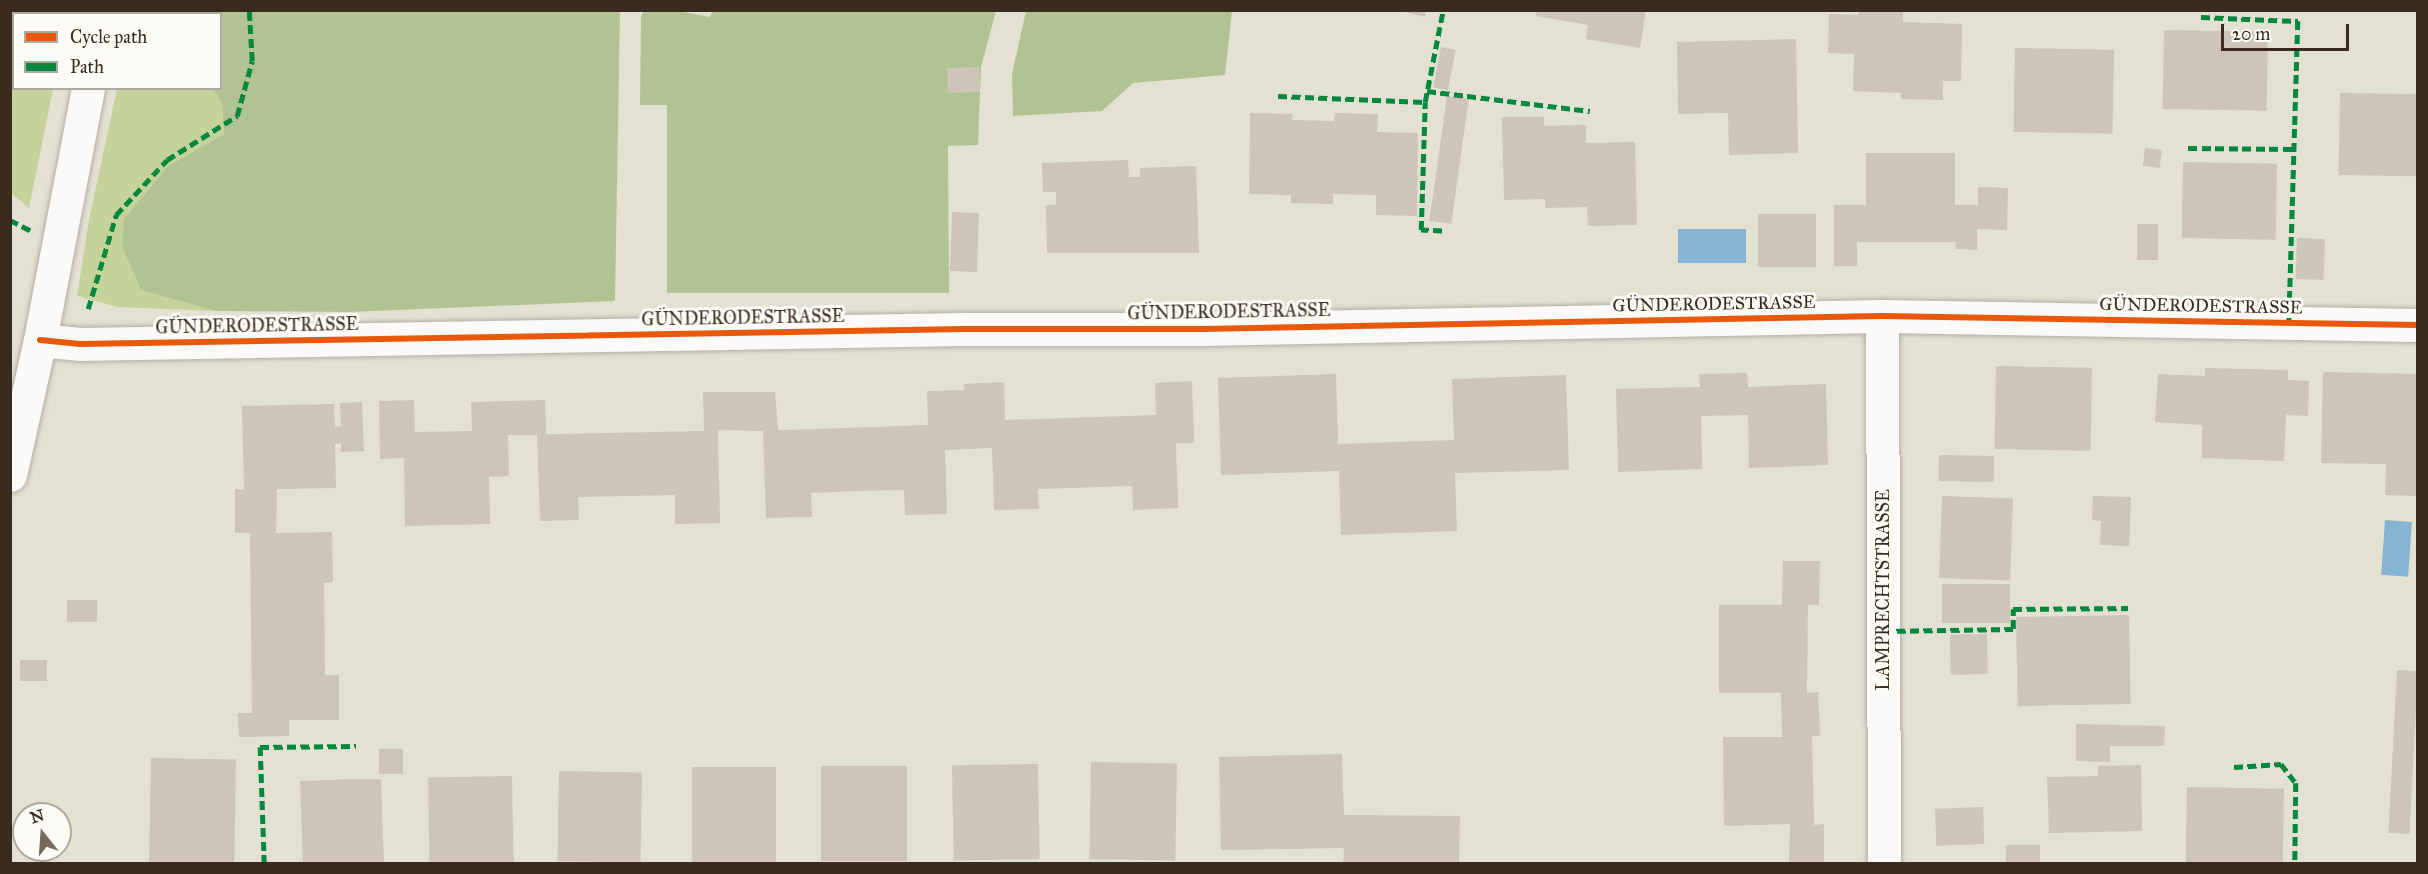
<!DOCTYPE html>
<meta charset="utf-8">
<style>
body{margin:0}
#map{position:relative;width:2428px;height:874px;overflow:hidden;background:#e3e1d2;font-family:"IM FELL Great Primer",serif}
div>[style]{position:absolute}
.green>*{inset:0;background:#c5d299}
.forest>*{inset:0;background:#b2c393}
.water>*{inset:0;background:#86b4d2;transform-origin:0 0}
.building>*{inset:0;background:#cec4b9;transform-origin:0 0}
.roads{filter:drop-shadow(0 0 2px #b2aea4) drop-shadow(0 0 2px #b2aea4)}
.street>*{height:33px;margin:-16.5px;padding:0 16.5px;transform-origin:16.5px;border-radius:16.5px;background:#fbfaf8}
.quiet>*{height:4.5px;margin-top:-2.25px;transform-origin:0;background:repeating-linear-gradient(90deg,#00873e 0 9px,transparent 0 13.5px)}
.cycleway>*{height:6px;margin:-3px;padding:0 3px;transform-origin:3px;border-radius:3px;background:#e8590c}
span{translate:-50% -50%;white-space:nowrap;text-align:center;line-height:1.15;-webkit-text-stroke:6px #fdfcf7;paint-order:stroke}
.street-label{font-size:18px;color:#3b2a1e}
.frame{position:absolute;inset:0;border:12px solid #3b2a1e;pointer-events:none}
.legend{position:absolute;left:12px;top:12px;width:210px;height:78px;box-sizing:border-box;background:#fdfcf7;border:2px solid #afa8a0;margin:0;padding:8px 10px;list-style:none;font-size:18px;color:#3b2a1e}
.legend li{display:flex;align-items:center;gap:12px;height:30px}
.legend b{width:30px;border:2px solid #afa8a0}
.north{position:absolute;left:12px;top:802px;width:60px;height:60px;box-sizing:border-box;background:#fdfcf7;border:2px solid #afa8a0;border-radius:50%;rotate:343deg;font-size:16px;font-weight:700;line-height:24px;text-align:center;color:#3b2a1e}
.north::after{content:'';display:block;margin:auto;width:21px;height:27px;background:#766a5d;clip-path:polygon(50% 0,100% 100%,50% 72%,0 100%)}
.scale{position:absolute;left:2221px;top:24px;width:128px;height:27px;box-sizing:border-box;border:3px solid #3b2a1e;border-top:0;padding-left:8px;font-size:18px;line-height:21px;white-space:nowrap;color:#3b2a1e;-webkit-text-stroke:4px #fdfcf7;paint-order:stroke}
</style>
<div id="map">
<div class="green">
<i style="clip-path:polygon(10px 11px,69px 11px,68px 13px,14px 14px,14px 88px,53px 89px,29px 208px,11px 193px)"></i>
<i style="clip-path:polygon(117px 89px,213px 89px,222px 103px,224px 134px,168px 166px,124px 219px,142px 290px,216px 311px,118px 307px,77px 296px,89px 220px)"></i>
</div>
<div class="forest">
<i style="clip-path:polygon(713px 10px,996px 11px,981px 67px,978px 145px,948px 146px,949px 293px,667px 293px,667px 105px,640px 105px,641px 16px,644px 11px,678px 11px,710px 17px)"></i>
<i style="clip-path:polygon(165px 11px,620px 11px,615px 301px,350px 312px,216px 311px,141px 290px,122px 246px,124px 219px,168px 166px,224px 134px,222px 103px,213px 89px,220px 88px,220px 14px,167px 13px)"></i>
<i style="clip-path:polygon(1026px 11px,1232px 11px,1225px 75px,1133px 83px,1102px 111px,1013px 116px,1012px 74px)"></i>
</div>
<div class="water">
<i style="left:1746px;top:229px;width:34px;height:68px;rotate:90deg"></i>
<i style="left:2385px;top:520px;width:27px;height:55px;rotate:4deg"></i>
</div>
<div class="building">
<i style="clip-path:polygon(1397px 10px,1426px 10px,1425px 17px)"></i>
<i style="clip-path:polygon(1537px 10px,1646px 10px,1640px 48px,1586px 39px,1588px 25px,1536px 16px)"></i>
<i style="clip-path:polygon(1858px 10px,1903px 11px,1903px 22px,1962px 24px,1961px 81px,1943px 81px,1943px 100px,1901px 99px,1901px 93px,1853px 91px,1854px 54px,1828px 53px,1829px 14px,1858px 15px)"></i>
<i style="left:2164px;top:30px;width:104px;height:79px;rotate:1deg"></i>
<i style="clip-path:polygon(1796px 39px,1798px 153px,1729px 155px,1728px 113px,1678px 114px,1677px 42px)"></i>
<i style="left:1441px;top:47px;width:15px;height:41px;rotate:11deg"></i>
<i style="left:2015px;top:48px;width:99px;height:84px;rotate:1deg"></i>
<i style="left:979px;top:67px;width:25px;height:32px;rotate:88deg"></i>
<i style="left:2340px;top:93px;width:78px;height:82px;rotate:1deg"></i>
<i style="left:1447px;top:96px;width:22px;height:126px;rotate:8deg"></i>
<i style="clip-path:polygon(1250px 113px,1293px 114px,1292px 120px,1334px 121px,1335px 113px,1378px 114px,1377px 132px,1418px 133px,1417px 216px,1376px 215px,1376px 195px,1333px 194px,1333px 204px,1291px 203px,1291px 195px,1249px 194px)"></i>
<i style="clip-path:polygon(1502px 117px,1544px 117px,1544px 126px,1586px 125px,1586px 143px,1635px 142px,1637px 225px,1588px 226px,1587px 207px,1545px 208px,1545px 199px,1504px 200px)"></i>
<i style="left:2145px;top:148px;width:17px;height:18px;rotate:7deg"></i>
<i style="clip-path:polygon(1866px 153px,1955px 153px,1955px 205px,1978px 205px,1978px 187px,2008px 188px,2007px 230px,1977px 229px,1977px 250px,1956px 249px,1955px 242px,1857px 242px,1857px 266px,1834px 266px,1834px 205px,1866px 205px)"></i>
<i style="clip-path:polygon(1128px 160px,1129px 177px,1140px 177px,1140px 168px,1196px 166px,1199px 253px,1047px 253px,1046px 205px,1056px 205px,1056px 192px,1043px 192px,1042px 163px)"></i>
<i style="left:2183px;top:162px;width:94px;height:76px;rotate:1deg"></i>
<i style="left:952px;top:212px;width:27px;height:59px;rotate:2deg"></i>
<i style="left:1758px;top:214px;width:58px;height:53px"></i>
<i style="left:2137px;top:224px;width:21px;height:36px"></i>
<i style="left:2297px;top:238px;width:28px;height:41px;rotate:2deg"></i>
<i style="left:1996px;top:366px;width:96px;height:83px;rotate:1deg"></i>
<i style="clip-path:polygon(2205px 368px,2288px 370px,2288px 380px,2309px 381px,2308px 416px,2286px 415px,2284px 461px,2202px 458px,2202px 425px,2155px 422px,2158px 374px,2205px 376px)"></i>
<i style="clip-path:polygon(2323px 372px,2418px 374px,2418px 496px,2385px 495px,2386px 464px,2321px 463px)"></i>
<i style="clip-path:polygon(1747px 373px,1748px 387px,1826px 384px,1828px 465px,1749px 468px,1748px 415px,1701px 416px,1702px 469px,1618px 472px,1616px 389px,1700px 387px,1699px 374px)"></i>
<i style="clip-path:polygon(1336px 374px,1338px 444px,1454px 440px,1452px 379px,1566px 375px,1569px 470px,1455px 473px,1457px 531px,1341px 535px,1339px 471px,1221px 475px,1218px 378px)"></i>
<i style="clip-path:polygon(1192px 381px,1194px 443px,1176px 443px,1178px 508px,1133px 510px,1132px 486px,1038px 489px,1039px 509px,994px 510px,992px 448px,945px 450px,947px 514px,905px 515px,904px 490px,857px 491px,811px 493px,812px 517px,766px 518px,763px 431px,718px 430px,720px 523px,675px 524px,675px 495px,578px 497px,579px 520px,540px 521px,537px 435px,508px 435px,509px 476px,489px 477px,490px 524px,405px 526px,404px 458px,380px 459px,379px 401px,414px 400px,415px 432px,472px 431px,471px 402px,545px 400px,546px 434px,560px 434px,704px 431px,703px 392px,775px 392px,778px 430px,789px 430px,928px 425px,927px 391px,964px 390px,964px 384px,1004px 382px,1005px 420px,1156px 415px,1155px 383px)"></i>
<i style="clip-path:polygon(362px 402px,364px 451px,341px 452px,341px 443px,335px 444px,336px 488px,277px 489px,276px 533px,332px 532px,333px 582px,324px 583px,325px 675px,339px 675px,339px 720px,289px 720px,289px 736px,239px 737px,238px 713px,252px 713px,250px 533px,235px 533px,235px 489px,244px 490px,242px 406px,334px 404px,335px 427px,341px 426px,340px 403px)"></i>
<i style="left:1939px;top:455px;width:55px;height:26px;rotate:1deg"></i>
<i style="left:1942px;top:496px;width:71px;height:82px;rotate:2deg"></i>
<i style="clip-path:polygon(2093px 496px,2131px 497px,2129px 546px,2100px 545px,2101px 521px,2092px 520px)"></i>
<i style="clip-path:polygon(1783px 561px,1820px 561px,1819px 605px,1808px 605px,1807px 693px,1818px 692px,1820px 736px,1812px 736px,1814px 825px,1824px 824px,1824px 864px,1789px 864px,1790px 824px,1724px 826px,1723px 737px,1782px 737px,1781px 693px,1719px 693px,1719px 605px,1782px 605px)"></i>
<i style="left:1942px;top:584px;width:68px;height:39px"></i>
<i style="left:67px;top:600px;width:30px;height:22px"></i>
<i style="left:2129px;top:615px;width:89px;height:113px;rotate:89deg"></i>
<i style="left:1987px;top:634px;width:40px;height:37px;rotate:89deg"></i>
<i style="left:20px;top:660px;width:27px;height:21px"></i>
<i style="left:2397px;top:670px;width:21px;height:163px;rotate:3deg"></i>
<i style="clip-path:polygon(2076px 724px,2165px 726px,2164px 746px,2110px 746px,2110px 762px,2076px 761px)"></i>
<i style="left:403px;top:749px;width:25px;height:24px;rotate:90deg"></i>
<i style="clip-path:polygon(1342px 754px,1344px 815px,1460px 816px,1459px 864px,1343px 864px,1344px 848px,1221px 850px,1219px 757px)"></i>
<i style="left:151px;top:758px;width:85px;height:106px;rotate:1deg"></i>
<i style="left:1091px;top:762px;width:86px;height:97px;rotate:1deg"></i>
<i style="left:1038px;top:764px;width:95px;height:86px;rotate:89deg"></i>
<i style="clip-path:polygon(2141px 765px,2142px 831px,2049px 833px,2047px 777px,2098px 776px,2098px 766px)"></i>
<i style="left:821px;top:766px;width:86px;height:95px"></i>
<i style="left:692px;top:767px;width:84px;height:97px"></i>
<i style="left:559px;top:771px;width:83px;height:90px;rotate:1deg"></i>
<i style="left:512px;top:776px;width:88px;height:84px;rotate:89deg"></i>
<i style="clip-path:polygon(358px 779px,381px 779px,384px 864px,303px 864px,300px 781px)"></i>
<i style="left:2187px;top:787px;width:97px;height:77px;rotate:1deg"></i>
<i style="left:1983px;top:807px;width:37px;height:48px;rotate:88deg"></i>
<i style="left:2006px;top:845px;width:34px;height:19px"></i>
</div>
<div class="roads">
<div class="street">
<i style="left:103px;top:14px;width:4px;rotate:-90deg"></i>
<i style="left:1882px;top:316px;width:548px;rotate:89.79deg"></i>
<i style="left:40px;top:340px;width:40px;rotate:5.7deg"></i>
<i style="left:80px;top:344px;width:884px;rotate:-0.97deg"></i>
<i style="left:964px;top:329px;width:238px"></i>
<i style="left:1202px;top:329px;width:680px;rotate:-1.1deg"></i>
<i style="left:1882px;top:316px;width:536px;rotate:0.96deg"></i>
<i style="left:10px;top:475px;width:138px;rotate:-77.5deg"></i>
<i style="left:40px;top:340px;width:257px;rotate:-79.2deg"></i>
</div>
</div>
<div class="quiet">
<i style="left:2201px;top:17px;width:97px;rotate:2.4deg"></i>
<i style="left:2298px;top:21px;width:302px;rotate:91.7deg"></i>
<i style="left:1427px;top:91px;width:164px;rotate:7deg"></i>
<i style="left:1278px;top:96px;width:147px;rotate:2.3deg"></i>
<i style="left:2188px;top:148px;width:106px;rotate:0.5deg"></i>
<i style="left:10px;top:220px;width:27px;rotate:27deg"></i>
<i style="left:1442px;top:231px;width:21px;rotate:-177deg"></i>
<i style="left:1421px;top:230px;width:128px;rotate:-88.2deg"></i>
<i style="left:1425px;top:102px;width:94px;rotate:-78.9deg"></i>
<i style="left:88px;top:309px;width:98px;rotate:-73.4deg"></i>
<i style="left:116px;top:215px;width:75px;rotate:-47.2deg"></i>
<i style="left:167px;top:160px;width:83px;rotate:-32.2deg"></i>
<i style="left:237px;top:116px;width:57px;rotate:-74.7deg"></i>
<i style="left:252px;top:61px;width:51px;rotate:-93.4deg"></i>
<i style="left:1883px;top:631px;width:130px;rotate:-0.9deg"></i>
<i style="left:2013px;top:629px;width:20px;rotate:-90deg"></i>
<i style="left:2013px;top:609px;width:115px;rotate:-0.5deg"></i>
<i style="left:2234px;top:767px;width:47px;rotate:-3.7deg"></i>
<i style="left:2281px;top:764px;width:24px;rotate:52deg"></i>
<i style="left:2296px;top:783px;width:81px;rotate:90.7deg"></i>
<i style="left:264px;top:864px;width:117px;rotate:-92deg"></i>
<i style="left:260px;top:747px;width:96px;rotate:-0.6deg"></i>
</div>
<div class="cycleway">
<i style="left:40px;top:340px;width:40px;rotate:5.7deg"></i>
<i style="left:80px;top:344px;width:884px;rotate:-0.97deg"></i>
<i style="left:964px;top:329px;width:238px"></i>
<i style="left:1202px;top:329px;width:680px;rotate:-1.1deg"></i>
<i style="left:1882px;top:316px;width:536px;rotate:0.96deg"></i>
</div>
<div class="street-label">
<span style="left:1714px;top:304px;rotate:-1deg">GÜNDERODESTRASSE</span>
<span style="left:2201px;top:306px;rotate:1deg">GÜNDERODESTRASSE</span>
<span style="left:1229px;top:312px;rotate:-1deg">GÜNDERODESTRASSE</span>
<span style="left:743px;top:318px;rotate:-1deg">GÜNDERODESTRASSE</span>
<span style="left:257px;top:326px;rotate:-1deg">GÜNDERODESTRASSE</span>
<span style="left:1883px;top:590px;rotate:-90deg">LAMPRECHTSTRASSE</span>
</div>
<div class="frame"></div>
<ul class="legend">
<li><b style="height:8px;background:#e8590c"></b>Cycle path</li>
<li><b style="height:8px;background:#00873e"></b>Path</li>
</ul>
<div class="north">N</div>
<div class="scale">20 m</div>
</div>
